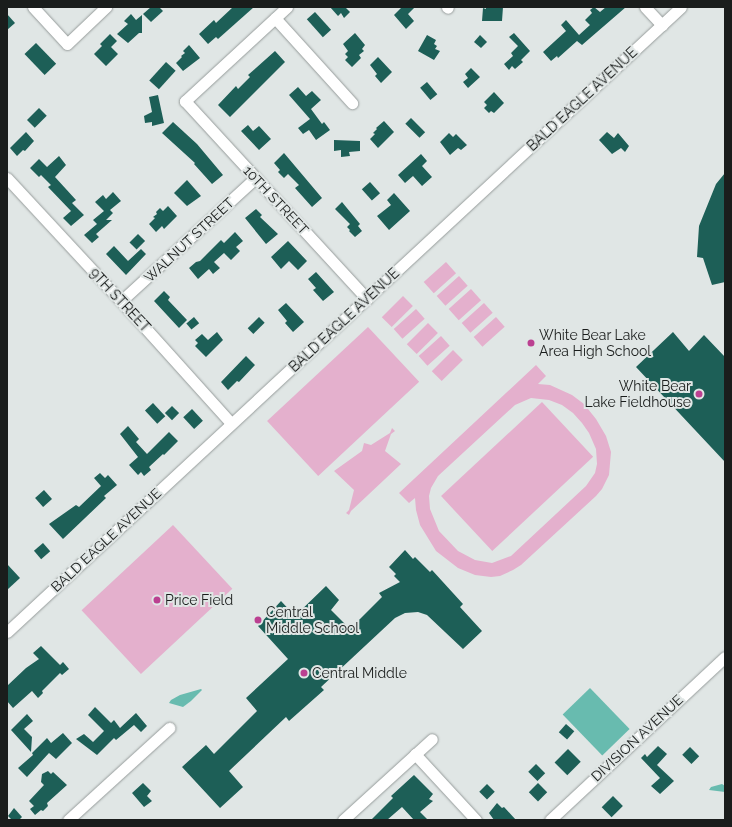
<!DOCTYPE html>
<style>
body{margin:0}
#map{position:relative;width:732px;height:827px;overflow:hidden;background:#e0e6e5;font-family:Raleway,sans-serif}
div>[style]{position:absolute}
.green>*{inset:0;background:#e4b0cd;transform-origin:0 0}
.water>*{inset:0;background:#68bbaf;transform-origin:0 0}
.building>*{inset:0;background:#1d5f57;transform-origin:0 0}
.roads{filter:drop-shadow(0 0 1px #969c9b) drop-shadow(0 0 1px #969c9b)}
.minor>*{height:11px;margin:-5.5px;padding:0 5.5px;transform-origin:5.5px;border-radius:5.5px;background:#fff}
.dots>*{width:11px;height:11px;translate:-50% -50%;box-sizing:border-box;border:2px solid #e0e6e5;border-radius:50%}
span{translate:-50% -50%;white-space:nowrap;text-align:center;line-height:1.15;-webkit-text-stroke:4px #e0e6e5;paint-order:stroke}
.street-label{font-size:14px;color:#1a1d1c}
.poi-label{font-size:14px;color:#1a1d1c}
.left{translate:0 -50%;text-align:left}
.right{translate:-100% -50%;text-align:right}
.frame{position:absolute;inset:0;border:8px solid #1a1d1c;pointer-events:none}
</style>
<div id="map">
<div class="green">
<i style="left:446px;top:262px;width:15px;height:30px;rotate:48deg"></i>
<i style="left:459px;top:276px;width:13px;height:30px;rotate:48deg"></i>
<i style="left:471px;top:289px;width:15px;height:30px;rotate:48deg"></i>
<i style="left:403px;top:296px;width:14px;height:30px;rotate:45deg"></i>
<i style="left:484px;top:303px;width:13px;height:30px;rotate:48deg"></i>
<i style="left:416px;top:309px;width:13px;height:30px;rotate:48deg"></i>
<i style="left:496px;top:317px;width:13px;height:30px;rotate:48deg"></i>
<i style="left:428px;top:323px;width:14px;height:30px;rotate:45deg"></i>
<i style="left:368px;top:327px;width:75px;height:138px;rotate:47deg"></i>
<i style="left:441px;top:336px;width:13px;height:30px;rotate:48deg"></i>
<i style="left:453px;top:350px;width:14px;height:30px;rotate:45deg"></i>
<i style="clip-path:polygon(evenodd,536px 365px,546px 376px,538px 384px,550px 385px,572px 395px,584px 404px,596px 419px,606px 436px,611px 452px,609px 475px,602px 489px,596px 496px,521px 565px,513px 570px,500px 576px,491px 577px,475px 575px,458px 568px,436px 551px,420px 525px,416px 510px,415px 498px,409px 503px,399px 493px,536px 365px,531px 398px,549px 400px,562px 405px,573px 413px,582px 423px,589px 433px,596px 449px,597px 464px,595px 473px,586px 486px,511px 556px,492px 563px,475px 560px,458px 551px,439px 531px,430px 509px,429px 496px,431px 488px,438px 476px,515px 405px,531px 398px)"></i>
<i style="left:542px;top:402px;width:75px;height:138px;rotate:47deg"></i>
<i style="clip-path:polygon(392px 428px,395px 431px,391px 434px,385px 451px,401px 464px,351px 511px,349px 515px,346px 513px,349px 510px,354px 490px,334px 471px,362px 451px,364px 443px,371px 445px,390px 433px)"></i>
<i style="left:173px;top:525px;width:87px;height:125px;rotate:47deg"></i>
</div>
<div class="water">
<i style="left:590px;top:688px;width:57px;height:38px;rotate:46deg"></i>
<i style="clip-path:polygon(201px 689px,202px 690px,191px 701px,183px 707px,169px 703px,171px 700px,180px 695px)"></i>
<i style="clip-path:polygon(722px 784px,725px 786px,725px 792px,709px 790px,711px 787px)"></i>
</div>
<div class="building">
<i style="clip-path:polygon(151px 7px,159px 7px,163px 11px,151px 22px,143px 14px)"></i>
<i style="clip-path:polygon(233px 7px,254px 7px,218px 39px,216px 37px,208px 44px,199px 34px,214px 20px,216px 23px)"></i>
<i style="clip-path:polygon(330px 7px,348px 7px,346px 8px,350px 12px,344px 18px,341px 13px,338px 16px)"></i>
<i style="clip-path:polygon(402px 7px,415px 7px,408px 14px,414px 21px,406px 29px,394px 15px)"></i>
<i style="clip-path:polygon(486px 7px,503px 7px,502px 21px,482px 21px,483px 8px,486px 9px)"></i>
<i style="clip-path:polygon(594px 7px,600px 12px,606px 7px,626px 7px,582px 45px,577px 41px,558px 58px,557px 56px,551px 61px,543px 52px,566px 31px,561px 25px,566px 20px,579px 35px,590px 25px,585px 20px,592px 13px,590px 10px)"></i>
<i style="left:315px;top:12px;width:24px;height:11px;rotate:48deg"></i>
<i style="clip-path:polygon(7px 14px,15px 23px,7px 30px)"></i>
<i style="clip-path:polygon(131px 14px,136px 20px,142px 15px,142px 33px,139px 33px,128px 43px,117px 34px,128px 24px,124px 21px)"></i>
<i style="clip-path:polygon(355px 33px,365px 45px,362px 49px,364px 51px,359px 55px,361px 58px,352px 67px,345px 60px,348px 57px,345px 54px,348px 51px,343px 44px)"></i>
<i style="clip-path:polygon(514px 33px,530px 51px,521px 60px,523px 62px,515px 69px,512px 66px,509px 70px,504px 64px,513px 56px,511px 53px,518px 46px,509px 37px)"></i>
<i style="clip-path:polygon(110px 34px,117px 41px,111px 47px,118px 54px,106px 66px,94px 54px,102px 46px,100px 44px)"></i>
<i style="clip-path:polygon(427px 35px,436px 40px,434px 44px,437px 46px,435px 49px,440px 51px,434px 60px,418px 51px)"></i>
<i style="clip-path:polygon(480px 35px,487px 42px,481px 48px,474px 42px)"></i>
<i style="left:36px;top:43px;width:29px;height:16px;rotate:46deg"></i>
<i style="clip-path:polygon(189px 45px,200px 58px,183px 71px,176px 63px,182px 57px,181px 56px,185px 53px,183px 51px)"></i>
<i style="clip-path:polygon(275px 51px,285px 62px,230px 117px,218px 105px,236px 86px,238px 89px,250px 77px,248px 75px)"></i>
<i style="clip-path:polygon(378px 57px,392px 72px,381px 83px,375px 76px,377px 74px,370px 65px)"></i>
<i style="left:166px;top:62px;width:13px;height:25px;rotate:42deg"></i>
<i style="clip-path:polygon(471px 68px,480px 77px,468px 88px,463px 82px,468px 78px,465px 74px)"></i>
<i style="left:427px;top:82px;width:16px;height:9px;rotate:50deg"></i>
<i style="clip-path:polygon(298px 87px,306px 96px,312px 91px,321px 100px,311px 109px,322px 124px,324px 122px,330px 130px,316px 140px,309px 130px,303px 134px,298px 128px,310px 119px,289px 95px)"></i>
<i style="clip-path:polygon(494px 92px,504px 103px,494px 113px,491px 111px,489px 113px,484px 108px,487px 105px,484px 102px)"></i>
<i style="clip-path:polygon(158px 95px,164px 123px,152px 126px,152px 122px,145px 123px,144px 116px,152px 112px,149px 97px)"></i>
<i style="left:39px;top:108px;width:11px;height:17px;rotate:45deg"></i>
<i style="left:411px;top:118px;width:20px;height:8px;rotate:45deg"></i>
<i style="clip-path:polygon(384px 121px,394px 132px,378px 148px,370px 139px,375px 134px,373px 133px,377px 129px,376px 128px)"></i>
<i style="clip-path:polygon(173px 122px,197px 144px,223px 175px,212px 184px,194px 164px,195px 163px,162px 133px)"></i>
<i style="clip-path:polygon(248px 125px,253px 131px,259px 126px,271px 139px,259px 150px,241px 131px)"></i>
<i style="clip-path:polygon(26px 132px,34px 141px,25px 151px,23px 150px,17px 156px,10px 148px)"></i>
<i style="clip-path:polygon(607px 132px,614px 138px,618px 133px,629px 146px,625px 152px,621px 148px,612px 154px,599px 140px)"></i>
<i style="clip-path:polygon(449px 133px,453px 137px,456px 134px,467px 145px,461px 150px,458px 148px,450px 155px,440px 142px)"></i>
<i style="clip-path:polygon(334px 140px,360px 141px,360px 151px,349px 152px,350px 156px,341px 157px,341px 150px,334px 151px)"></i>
<i style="clip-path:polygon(284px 153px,322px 198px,312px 207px,295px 188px,299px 185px,288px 174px,284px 178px,278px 172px,280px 170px,274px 163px)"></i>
<i style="clip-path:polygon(421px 154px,427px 161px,422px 166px,432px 177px,422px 186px,413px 176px,405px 183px,398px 175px)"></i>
<i style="clip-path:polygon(59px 156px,66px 165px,55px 177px,76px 200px,72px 203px,84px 215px,71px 226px,63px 218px,71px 211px,48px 187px,51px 185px,41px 175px,39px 177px,30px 168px,39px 159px,47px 167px)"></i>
<i style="clip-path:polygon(725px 173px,725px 282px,712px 285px,703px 258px,697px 257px,699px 226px,716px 184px)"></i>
<i style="clip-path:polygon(187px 180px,201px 196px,187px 206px,174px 193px)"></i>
<i style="left:370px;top:182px;width:15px;height:11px;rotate:48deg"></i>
<i style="clip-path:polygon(113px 192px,121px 201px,110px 210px,113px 213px,106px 220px,112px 220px,96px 234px,99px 237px,92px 243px,84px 235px,97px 224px,93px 220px,104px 211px,95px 202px,103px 195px,106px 199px)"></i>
<i style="clip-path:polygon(394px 193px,410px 211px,389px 230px,377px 216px,391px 205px,387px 200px)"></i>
<i style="clip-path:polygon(342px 202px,360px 224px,358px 226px,362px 231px,355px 237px,349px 231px,350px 230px,347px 227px,350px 224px,335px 209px)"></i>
<i style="clip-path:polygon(168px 206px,177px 216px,164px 229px,162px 226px,156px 232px,149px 224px,155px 218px,153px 217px,157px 214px,156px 212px,160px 208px,163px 211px)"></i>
<i style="clip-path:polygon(256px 209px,262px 215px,260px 217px,278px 234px,266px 244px,245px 218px)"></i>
<i style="clip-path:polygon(235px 232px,243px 241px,236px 247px,240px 251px,231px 260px,224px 253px,214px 262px,220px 268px,213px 274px,209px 269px,198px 279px,189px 268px,196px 262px,200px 261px,221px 240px,224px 243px)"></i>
<i style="left:138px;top:234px;width:10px;height:12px;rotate:45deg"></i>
<i style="clip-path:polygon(288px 241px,307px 261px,298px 270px,289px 261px,281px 269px,271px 257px)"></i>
<i style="clip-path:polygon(114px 246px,128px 261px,141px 249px,146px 254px,126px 275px,106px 254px)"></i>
<i style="clip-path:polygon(316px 272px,334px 292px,323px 301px,313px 290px,316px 288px,308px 279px)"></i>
<i style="clip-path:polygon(164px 291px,170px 297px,168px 300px,187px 320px,179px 328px,154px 301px)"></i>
<i style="clip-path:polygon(286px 303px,304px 322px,293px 332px,285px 323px,287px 321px,278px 310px)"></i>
<i style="left:194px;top:317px;width:8px;height:10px;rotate:50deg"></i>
<i style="left:259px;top:317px;width:8px;height:16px;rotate:45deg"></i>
<i style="clip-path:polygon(217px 332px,223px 340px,206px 357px,195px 346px,198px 343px,195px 340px,202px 334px,208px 340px)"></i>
<i style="clip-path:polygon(673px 332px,689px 351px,704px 335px,725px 357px,725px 462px,636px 367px)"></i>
<i style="clip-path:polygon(246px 356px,255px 365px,239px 382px,237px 381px,228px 390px,221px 382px)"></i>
<i style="left:153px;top:403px;width:18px;height:11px;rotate:47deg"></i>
<i style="left:172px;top:406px;width:10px;height:10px;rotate:45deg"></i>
<i style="left:192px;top:409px;width:16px;height:12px;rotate:47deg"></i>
<i style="clip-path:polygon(128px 426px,139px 439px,136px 442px,147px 454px,169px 432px,178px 441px,164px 455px,163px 454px,149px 467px,151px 470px,144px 476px,141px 472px,138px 475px,129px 465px,138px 457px,120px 434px)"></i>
<i style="clip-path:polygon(100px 473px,105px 478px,108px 475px,117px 485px,104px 496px,106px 498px,63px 539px,49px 524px,76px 505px,79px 507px,101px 486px,94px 478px)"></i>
<i style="left:44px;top:490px;width:12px;height:12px;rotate:48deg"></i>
<i style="left:43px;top:543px;width:11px;height:12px;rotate:49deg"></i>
<i style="clip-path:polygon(405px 550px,413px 559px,415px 557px,430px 572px,432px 570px,463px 604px,460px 607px,482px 631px,463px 649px,427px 615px,418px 612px,405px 613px,395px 618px,321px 687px,324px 690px,289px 721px,286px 717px,229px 771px,243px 787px,220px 808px,182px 767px,206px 745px,214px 754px,257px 711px,246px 698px,288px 659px,258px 626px,281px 601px,295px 616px,326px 586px,339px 600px,331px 610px,350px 629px,382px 597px,379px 593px,400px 582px,394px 576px,396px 574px,389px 567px)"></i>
<i style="clip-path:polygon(7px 564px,20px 578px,7px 590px)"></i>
<i style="clip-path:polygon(41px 646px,60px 665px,63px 662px,69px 669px,62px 675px,60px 673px,42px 691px,43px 693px,38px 698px,32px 691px,13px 708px,7px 701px,7px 686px,26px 668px,39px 659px,33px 653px)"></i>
<i style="clip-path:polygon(95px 707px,111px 723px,114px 720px,120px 728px,136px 713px,147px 726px,141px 732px,134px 725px,116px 740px,114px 738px,97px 755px,76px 739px,84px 734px,93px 742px,104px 731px,88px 715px)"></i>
<i style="clip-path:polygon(27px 714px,33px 721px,24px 729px,32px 737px,31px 752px,11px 730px)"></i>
<i style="left:566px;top:724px;width:11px;height:11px;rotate:41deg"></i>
<i style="clip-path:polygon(63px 733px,72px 743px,56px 759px,49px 753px,27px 777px,18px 768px,33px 755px,32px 753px,47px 738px,51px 743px)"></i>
<i style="clip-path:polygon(658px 746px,667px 754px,657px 765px,674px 781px,660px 794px,651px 786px,660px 778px,641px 758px,645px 754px,647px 757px)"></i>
<i style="left:690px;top:747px;width:13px;height:11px;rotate:45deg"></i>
<i style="left:568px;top:749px;width:18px;height:19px;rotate:45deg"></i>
<i style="left:536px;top:764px;width:13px;height:11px;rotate:45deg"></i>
<i style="clip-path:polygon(48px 771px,51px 774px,53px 772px,67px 785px,47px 803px,48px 806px,43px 811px,41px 810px,35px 815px,30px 809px,34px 806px,29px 801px,44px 785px,41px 782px,42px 774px)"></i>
<i style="clip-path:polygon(414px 775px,433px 794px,429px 799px,433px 801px,420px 812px,428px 820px,414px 820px,402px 807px,387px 820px,371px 820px,393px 798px,391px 796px)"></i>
<i style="clip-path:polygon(143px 783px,151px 791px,147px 796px,152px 801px,144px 807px,132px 793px)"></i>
<i style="left:538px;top:783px;width:13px;height:13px;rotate:45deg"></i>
<i style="left:487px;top:784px;width:11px;height:11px;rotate:45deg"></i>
<i style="left:613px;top:796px;width:14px;height:16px;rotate:45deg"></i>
<i style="clip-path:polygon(497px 803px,502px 808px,504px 807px,516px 820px,494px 820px,489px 813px)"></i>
<i style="clip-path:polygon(14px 808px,22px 817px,19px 820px,12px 820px,8px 816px)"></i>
</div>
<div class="roads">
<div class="minor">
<i style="left:33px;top:7px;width:50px;rotate:47.4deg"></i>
<i style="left:67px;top:44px;width:54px;rotate:-43.5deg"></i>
<i style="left:287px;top:7px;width:139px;rotate:137.3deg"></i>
<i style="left:185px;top:101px;width:269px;rotate:47.4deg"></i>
<i style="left:447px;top:7px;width:1px;rotate:45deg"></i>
<i style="left:645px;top:7px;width:25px;rotate:47deg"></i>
<i style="left:275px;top:18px;width:115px;rotate:47.8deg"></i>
<i style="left:7px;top:178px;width:168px;rotate:47.2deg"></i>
<i style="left:121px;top:301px;width:164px;rotate:48deg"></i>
<i style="left:121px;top:301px;width:182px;rotate:-42.5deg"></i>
<i style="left:7px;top:632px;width:919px;rotate:-42.84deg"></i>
<i style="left:415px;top:754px;width:90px;rotate:47.3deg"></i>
<i style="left:68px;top:820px;width:137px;rotate:-42.3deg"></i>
<i style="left:343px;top:820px;width:120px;rotate:-42.3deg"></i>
<i style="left:550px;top:820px;width:239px;rotate:-43deg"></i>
</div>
</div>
<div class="dots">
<i style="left:531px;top:343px;background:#bb4091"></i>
<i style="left:699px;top:394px;background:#bb4091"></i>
<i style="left:157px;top:600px;background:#bb4091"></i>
<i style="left:258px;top:620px;background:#bb4091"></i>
<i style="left:304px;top:673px;background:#bb4091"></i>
</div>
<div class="street-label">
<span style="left:582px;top:99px;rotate:-43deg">BALD EAGLE AVENUE</span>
<span style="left:276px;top:200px;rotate:47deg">10TH STREET</span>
<span style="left:189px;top:240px;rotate:-43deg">WALNUT STREET</span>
<span style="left:120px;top:300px;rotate:47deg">9TH STREET</span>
<span style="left:344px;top:320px;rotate:-43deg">BALD EAGLE AVENUE</span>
<span style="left:106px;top:540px;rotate:-43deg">BALD EAGLE AVENUE</span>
<span style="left:637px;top:738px;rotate:-43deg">DIVISION AVENUE</span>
</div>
<div class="poi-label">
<span class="left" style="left:539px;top:343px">White Bear Lake<br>Area High School</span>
<span class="right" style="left:691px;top:394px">White Bear<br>Lake Fieldhouse</span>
<span class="left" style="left:165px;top:600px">Price Field</span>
<span class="left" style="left:266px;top:620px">Central<br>Middle School</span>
<span class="left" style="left:312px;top:673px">Central Middle</span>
</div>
<div class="frame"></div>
</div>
